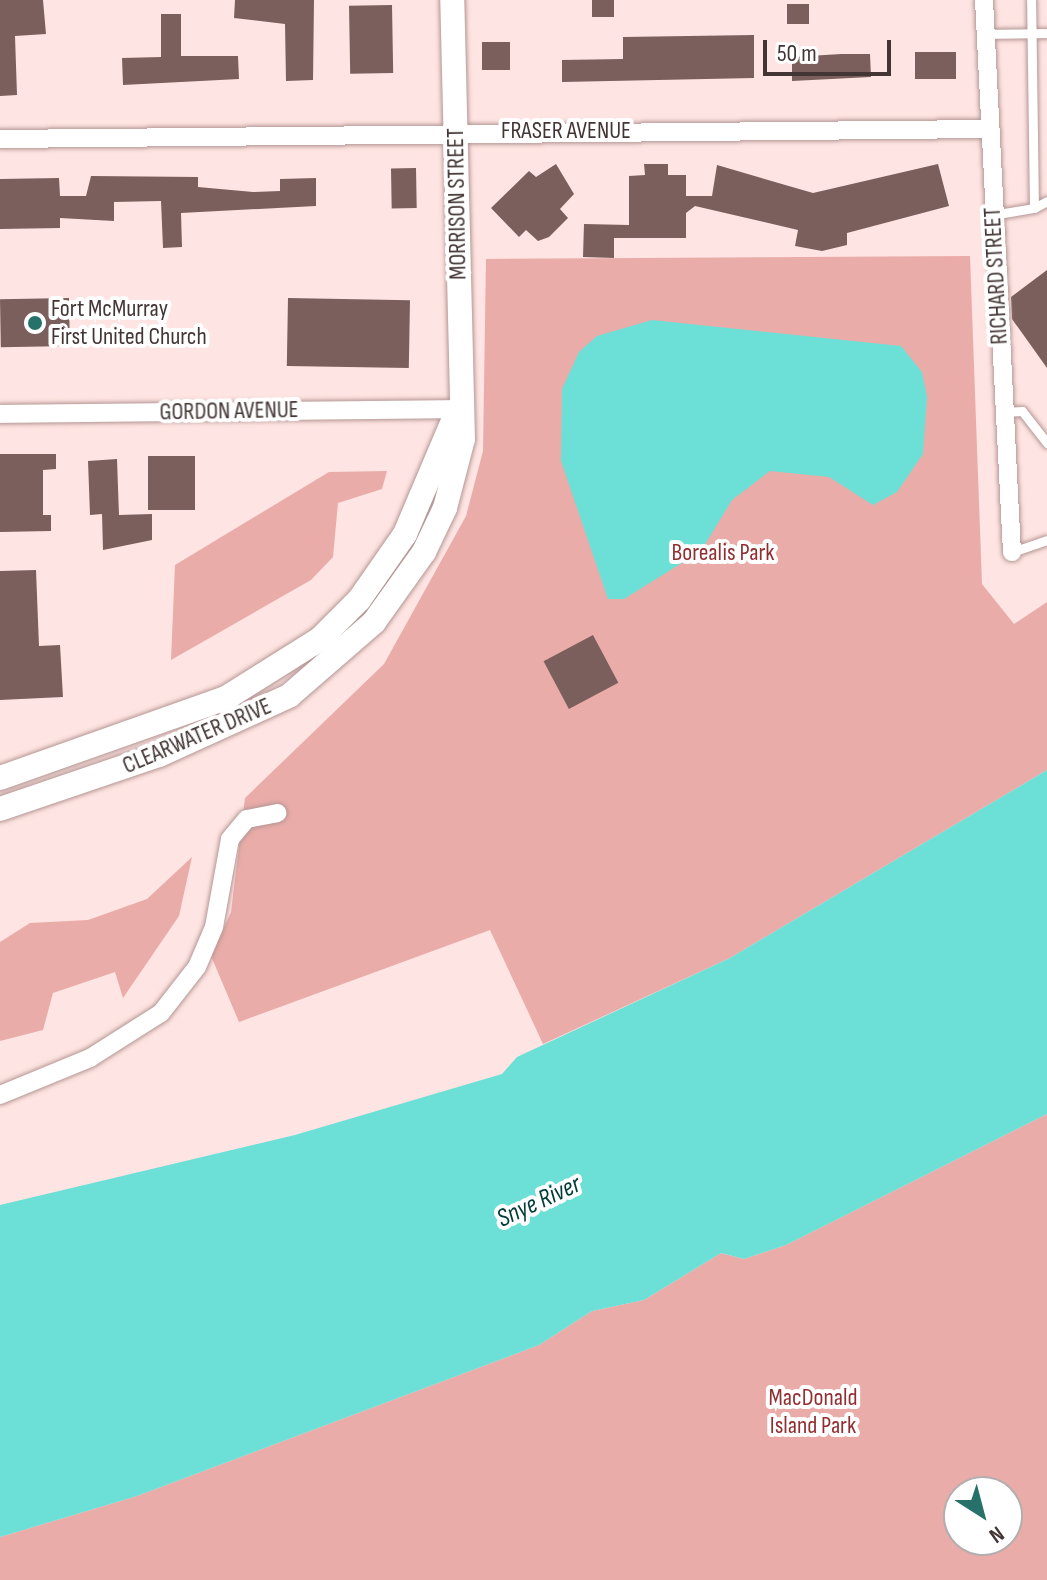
<!DOCTYPE html>
<style>
body{margin:0}
#map{position:relative;width:1047px;height:1580px;overflow:hidden;background:#fee4e2;font-family:"Sofia Sans Condensed",sans-serif}
div>[style]{position:absolute}
.green>*{inset:0;background:#eaaca8}
.water>*{inset:0;background:#6cdfd6}
.building>*{inset:0;background:#7b5f5d;transform-origin:0 0}
.roads{filter:drop-shadow(0 0 2px #b49694) drop-shadow(0 0 2px #b49694)}
.service>*{height:9px;margin:-4.5px;padding:0 4.5px;transform-origin:4.5px;border-radius:4.5px;background:#fff}
.minor>*{height:18px;margin:-9px;padding:0 9px;transform-origin:9px;border-radius:9px;background:#fff}
.secondary>*{height:24px;margin:-12px;padding:0 12px;transform-origin:12px;border-radius:12px;background:#fff}
.dots>*{width:22px;height:22px;translate:-50% -50%;box-sizing:border-box;border:4px solid #fff;border-radius:50%}
span{translate:-50% -50%;white-space:nowrap;text-align:center;line-height:1.15;-webkit-text-stroke:8px #fff;paint-order:stroke}
.street-label{font-size:24px;color:#423534}
.poi-label{font-size:24px;color:#423534}
.left{translate:0 -50%;text-align:left}
.park-label{font-size:24px;color:#922d30}
.water-label{font-size:26px;color:#023b38;font-style:italic}
.north{position:absolute;left:943px;top:1476px;width:80px;height:80px;box-sizing:border-box;background:#fff;border:2px solid #b3aeae;border-radius:50%;rotate:144deg;font-size:22px;font-weight:700;line-height:32px;text-align:center;color:#423534}
.north::after{content:'';display:block;margin:auto;width:28px;height:36px;background:#27716b;clip-path:polygon(50% 0,100% 100%,50% 72%,0 100%)}
.scale{position:absolute;left:763px;top:40px;width:128px;height:36px;box-sizing:border-box;border:4px solid #423534;border-top:0;padding-left:10px;font-size:24px;line-height:28px;white-space:nowrap;color:#423534;-webkit-text-stroke:6px #fff;paint-order:stroke}
</style>
<div id="map">
<div class="green">
<i style="clip-path:polygon(970px 256px,982px 584px,1014px 624px,1047px 602px,1047px 770px,730px 958px,543px 1044px,490px 930px,239px 1022px,211px 956px,231px 912px,245px 798px,384px 664px,466px 516px,483px 451px,486px 259px)"></i>
<i style="clip-path:polygon(387px 471px,382px 489px,338px 503px,333px 557px,311px 580px,171px 660px,175px 565px,329px 472px)"></i>
<i style="clip-path:polygon(192px 857px,179px 916px,123px 998px,115px 972px,53px 993px,43px 1030px,0 1041px,0 942px,30px 923px,88px 920px,147px 899px)"></i>
<i style="clip-path:polygon(evenodd,1047px 1114px,1047px 1580px,0 1580px,0 1537px,137px 1496px,539px 1345px,592px 1311px,644px 1300px,721px 1253px,744px 1259px,786px 1245px,1047px 1114px,959px 1492px,1007px 1492px,1007px 1540px,959px 1540px,959px 1492px)"></i>
</div>
<div class="water">
<i style="clip-path:polygon(652px 320px,901px 346px,922px 372px,927px 397px,923px 454px,897px 492px,873px 505px,829px 477px,770px 471px,732px 500px,701px 551px,624px 599px,608px 599px,561px 461px,562px 389px,579px 352px,597px 336px)"></i>
<i style="clip-path:polygon(1047px 770px,1047px 1114px,786px 1245px,744px 1259px,721px 1253px,644px 1300px,592px 1311px,539px 1345px,137px 1496px,0 1537px,0 1205px,295px 1135px,502px 1074px,517px 1057px,730px 958px)"></i>
</div>
<div class="building">
<i style="clip-path:polygon(0 0,43px 0,46px 34px,15px 36px,17px 95px,0 96px)"></i>
<i style="clip-path:polygon(235px 0,314px 0,313px 80px,286px 81px,285px 24px,234px 18px)"></i>
<i style="left:592px;top:0;width:22px;height:17px"></i>
<i style="left:787px;top:4px;width:22px;height:20px"></i>
<i style="left:392px;top:5px;width:68px;height:43px;rotate:89deg"></i>
<i style="clip-path:polygon(161px 14px,181px 14px,181px 56px,238px 56px,239px 79px,123px 85px,122px 58px,161px 57px)"></i>
<i style="clip-path:polygon(754px 35px,754px 78px,562px 82px,562px 60px,623px 59px,623px 37px)"></i>
<i style="left:482px;top:42px;width:28px;height:28px"></i>
<i style="left:915px;top:52px;width:41px;height:27px"></i>
<i style="clip-path:polygon(841px 54px,870px 54px,871px 77px,792px 81px,792px 57px)"></i>
<i style="clip-path:polygon(556px 164px,574px 194px,560px 209px,568px 218px,549px 237px,538px 241px,526px 230px,519px 237px,491px 208px,529px 171px,536px 177px)"></i>
<i style="clip-path:polygon(644px 164px,668px 164px,668px 175px,686px 175px,686px 196px,712px 196px,717px 165px,813px 193px,938px 164px,949px 206px,847px 233px,847px 245px,822px 251px,795px 246px,798px 230px,695px 206px,686px 213px,686px 238px,614px 238px,614px 258px,583px 257px,584px 224px,629px 225px,629px 176px,645px 175px)"></i>
<i style="left:416px;top:168px;width:40px;height:25px;rotate:89deg"></i>
<i style="clip-path:polygon(91px 176px,198px 177px,198px 187px,253px 192px,280px 191px,280px 179px,316px 178px,316px 206px,181px 213px,182px 247px,163px 248px,161px 201px,114px 202px,114px 221px,60px 218px,60px 228px,0 229px,0 179px,59px 178px,60px 196px,86px 196px)"></i>
<i style="clip-path:polygon(1047px 270px,1047px 368px,1012px 319px,1011px 297px)"></i>
<i style="left:69px;top:298px;width:48px;height:69px;rotate:89deg"></i>
<i style="left:288px;top:298px;width:122px;height:68px;rotate:1deg"></i>
<i style="clip-path:polygon(0 454px,56px 454px,56px 469px,43px 470px,43px 515px,51px 515px,51px 531px,0 532px)"></i>
<i style="left:148px;top:456px;width:47px;height:54px"></i>
<i style="clip-path:polygon(117px 459px,119px 515px,152px 514px,152px 540px,103px 550px,102px 514px,90px 515px,88px 461px)"></i>
<i style="clip-path:polygon(36px 570px,39px 646px,60px 645px,63px 697px,0 700px,0 571px)"></i>
<i style="left:593px;top:635px;width:54px;height:56px;rotate:62deg"></i>
</div>
<div class="roads">
<div class="service">
<i style="left:985px;top:34px;width:62px;rotate:-0.9deg"></i>
<i style="left:1034px;top:208px;width:15px;rotate:-28deg"></i>
<i style="left:992px;top:215px;width:43px;rotate:-9.5deg"></i>
<i style="left:1034px;top:208px;width:208px;rotate:-90.8deg"></i>
<i style="left:1004px;top:412px;width:18px;rotate:-3deg"></i>
<i style="left:1022px;top:411px;width:41px;rotate:52deg"></i>
<i style="left:1012px;top:552px;width:37px;rotate:-19deg"></i>
</div>
<div class="minor">
<i style="left:984px;top:0;width:553px;rotate:87.1deg"></i>
<i style="left:0;top:139px;width:987px;rotate:-0.58deg"></i>
<i style="left:0;top:414px;width:458px;rotate:-0.6deg"></i>
<i style="left:0;top:1095px;width:97px;rotate:-22.3deg"></i>
<i style="left:90px;top:1058px;width:84px;rotate:-32.4deg"></i>
<i style="left:161px;top:1013px;width:58px;rotate:-52deg"></i>
<i style="left:197px;top:967px;width:43px;rotate:-67deg"></i>
<i style="left:214px;top:927px;width:89px;rotate:-79.7deg"></i>
<i style="left:230px;top:839px;width:26px;rotate:-50deg"></i>
<i style="left:247px;top:819px;width:31px;rotate:-11deg"></i>
</div>
<div class="secondary">
<i style="left:0;top:778px;width:240px;rotate:-19.5deg"></i>
<i style="left:226px;top:698px;width:111px;rotate:-32.1deg"></i>
<i style="left:320px;top:639px;width:55px;rotate:-45deg"></i>
<i style="left:359px;top:600px;width:80px;rotate:-55.1deg"></i>
<i style="left:405px;top:534px;width:136px;rotate:-67deg"></i>
<i style="left:0;top:809px;width:168px;rotate:-18.8deg"></i>
<i style="left:159px;top:755px;width:143px;rotate:-24.4deg"></i>
<i style="left:289px;top:696px;width:113px;rotate:-41deg"></i>
<i style="left:374px;top:622px;width:86px;rotate:-54.5deg"></i>
<i style="left:424px;top:552px;width:49px;rotate:-64.5deg"></i>
<i style="left:445px;top:508px;width:71px;rotate:-75.4deg"></i>
<i style="left:463px;top:439px;width:439px;rotate:-91.4deg"></i>
</div>
</div>
<div class="dots">
<i style="left:35px;top:323px;background:#27716b"></i>
</div>
<div class="street-label">
<span style="left:566px;top:131px">FRASER AVENUE</span>
<span style="left:457px;top:204px;rotate:-91deg">MORRISON STREET</span>
<span style="left:996px;top:276px;rotate:-93deg">RICHARD STREET</span>
<span style="left:229px;top:411px;rotate:-1deg">GORDON AVENUE</span>
<span style="left:197px;top:736px;rotate:-23deg">CLEARWATER DRIVE</span>
</div>
<div class="poi-label">
<span class="left" style="left:51px;top:323px">Fort McMurray<br>First United Church</span>
</div>
<div class="park-label">
<span style="left:723px;top:553px">Borealis Park</span>
<span style="left:813px;top:1412px">MacDonald<br>Island Park</span>
</div>
<div class="water-label">
<span style="left:539px;top:1202px;rotate:-25deg">Snye River</span>
</div>
<div class="north">N</div>
<div class="scale">50 m</div>
</div>
